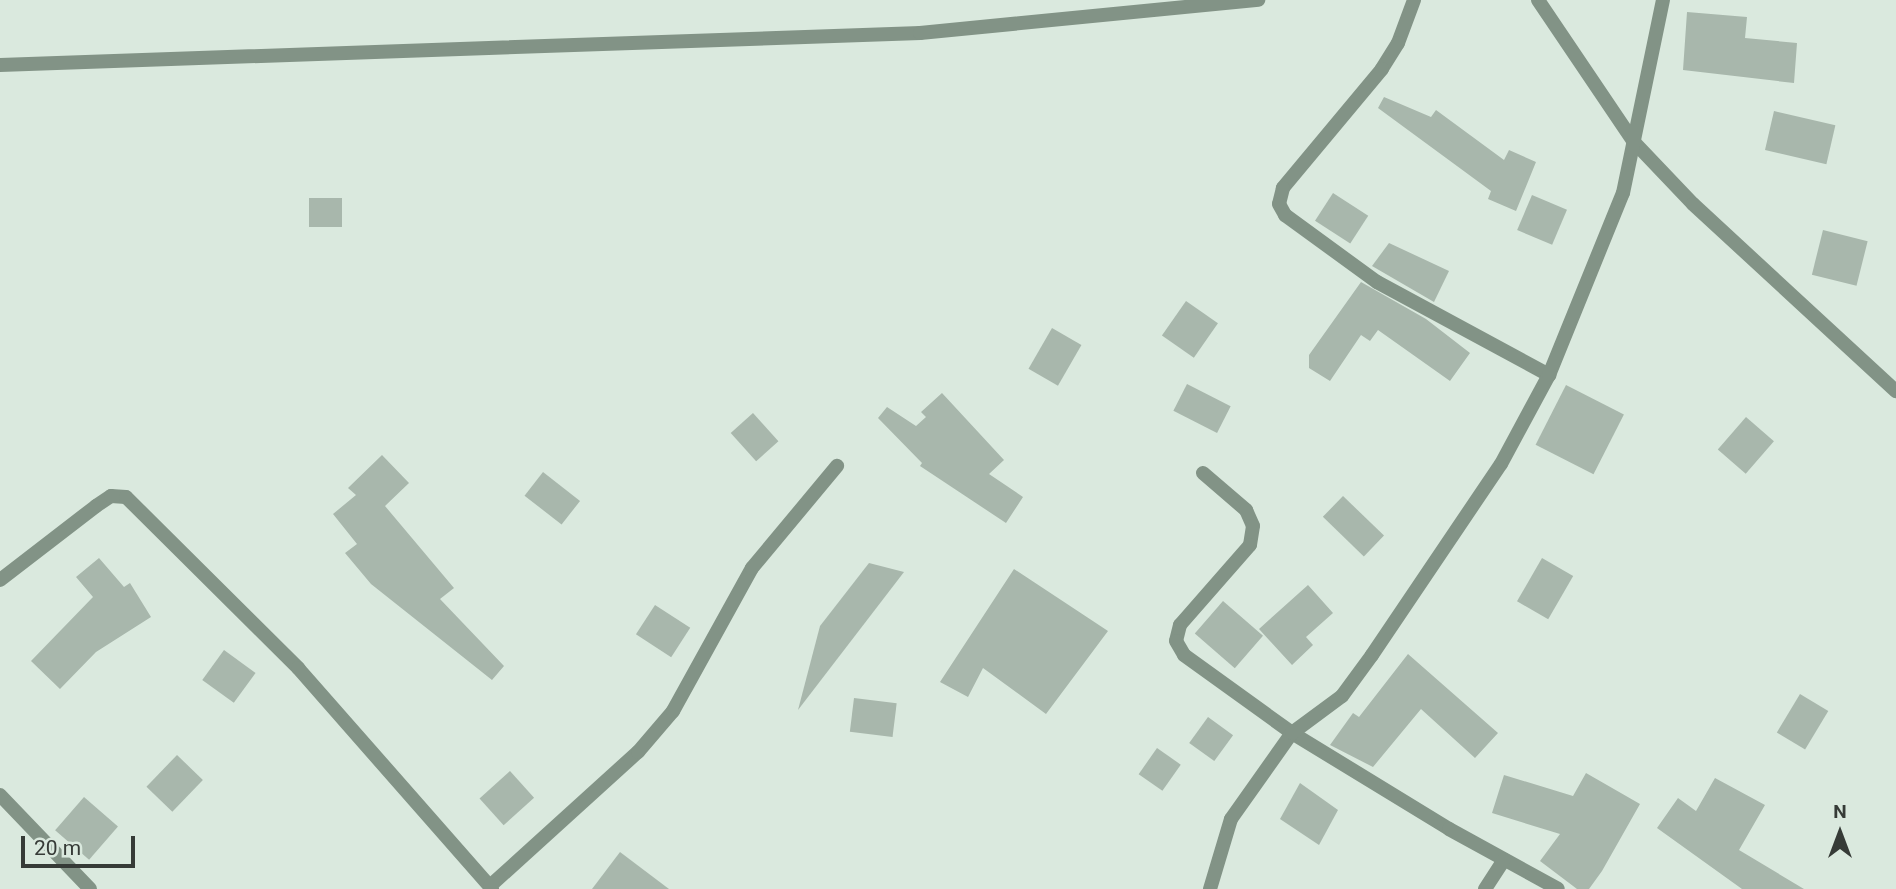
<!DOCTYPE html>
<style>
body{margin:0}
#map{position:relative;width:1896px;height:889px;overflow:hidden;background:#dae9de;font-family:Roboto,sans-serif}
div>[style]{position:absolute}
.building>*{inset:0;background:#a8b7ac;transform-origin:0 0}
.street>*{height:14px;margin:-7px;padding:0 7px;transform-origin:7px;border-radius:7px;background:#829386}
span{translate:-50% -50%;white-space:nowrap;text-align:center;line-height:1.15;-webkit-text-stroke:6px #dae9de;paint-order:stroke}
.north{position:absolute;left:1805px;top:798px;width:70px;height:70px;-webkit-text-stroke:5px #dae9de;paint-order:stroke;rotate:0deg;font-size:19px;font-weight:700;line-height:28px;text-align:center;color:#363b37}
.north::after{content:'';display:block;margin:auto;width:24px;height:32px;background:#363b37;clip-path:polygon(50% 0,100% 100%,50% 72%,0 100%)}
.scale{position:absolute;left:21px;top:836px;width:114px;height:32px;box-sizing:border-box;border:4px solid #363b37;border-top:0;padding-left:9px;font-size:21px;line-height:24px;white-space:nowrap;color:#363b37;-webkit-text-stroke:5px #dae9de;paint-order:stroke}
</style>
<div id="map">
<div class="building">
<i style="clip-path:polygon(1687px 12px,1747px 17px,1745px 38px,1797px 43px,1794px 83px,1683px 70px)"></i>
<i style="clip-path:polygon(1384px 97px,1431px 117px,1436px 110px,1504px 160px,1509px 150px,1536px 162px,1516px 211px,1488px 199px,1491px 191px,1378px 108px)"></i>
<i style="left:1774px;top:111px;width:63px;height:40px;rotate:13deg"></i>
<i style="left:1333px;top:193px;width:42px;height:33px;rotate:33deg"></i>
<i style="left:1532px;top:195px;width:38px;height:38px;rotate:23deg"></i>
<i style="left:309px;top:198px;width:33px;height:29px"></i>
<i style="left:1823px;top:230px;width:46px;height:46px;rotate:14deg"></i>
<i style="clip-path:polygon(1389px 243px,1449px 271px,1434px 302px,1372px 266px)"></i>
<i style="clip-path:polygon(1361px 282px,1426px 319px,1470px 353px,1450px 381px,1378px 330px,1370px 341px,1361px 335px,1330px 381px,1309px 368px,1309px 355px)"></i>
<i style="left:1186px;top:301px;width:39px;height:42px;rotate:35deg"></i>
<i style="left:1052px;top:328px;width:34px;height:47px;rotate:30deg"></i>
<i style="left:1187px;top:384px;width:49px;height:30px;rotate:27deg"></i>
<i style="left:1566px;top:385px;width:65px;height:67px;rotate:27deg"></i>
<i style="clip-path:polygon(942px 393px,1004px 460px,989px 474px,1023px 497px,1006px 523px,920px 466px,922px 463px,878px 418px,887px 407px,916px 426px,926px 417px,921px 412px)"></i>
<i style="left:753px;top:413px;width:38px;height:30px;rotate:48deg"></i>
<i style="left:1746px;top:417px;width:37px;height:43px;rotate:41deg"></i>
<i style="clip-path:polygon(382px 455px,409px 483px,385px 506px,454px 588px,440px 599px,504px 666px,492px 680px,371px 584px,345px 553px,357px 544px,333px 514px,356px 495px,348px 488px)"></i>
<i style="left:543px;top:472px;width:47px;height:30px;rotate:38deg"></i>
<i style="left:1343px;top:496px;width:57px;height:29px;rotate:44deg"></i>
<i style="clip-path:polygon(99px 558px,124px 587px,130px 583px,151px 617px,96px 652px,60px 689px,31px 661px,93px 597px,76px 577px)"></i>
<i style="left:1542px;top:558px;width:36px;height:50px;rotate:30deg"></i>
<i style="clip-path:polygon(869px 563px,904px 572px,798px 710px,820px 626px)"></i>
<i style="clip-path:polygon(1014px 569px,1108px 631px,1046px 714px,983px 668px,968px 697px,940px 682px)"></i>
<i style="clip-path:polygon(1308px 585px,1333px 613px,1306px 637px,1313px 645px,1292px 665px,1259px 629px)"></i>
<i style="left:1223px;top:601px;width:53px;height:43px;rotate:41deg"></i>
<i style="left:655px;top:605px;width:42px;height:35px;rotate:33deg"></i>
<i style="left:224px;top:650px;width:39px;height:37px;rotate:36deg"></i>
<i style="clip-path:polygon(1408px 654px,1498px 733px,1475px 758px,1421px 709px,1373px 767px,1330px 745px,1353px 713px,1359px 717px)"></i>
<i style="left:1800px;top:694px;width:33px;height:45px;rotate:31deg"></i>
<i style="left:854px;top:698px;width:43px;height:34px;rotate:7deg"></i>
<i style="left:1208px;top:717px;width:31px;height:32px;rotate:36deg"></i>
<i style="left:1157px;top:748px;width:29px;height:32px;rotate:35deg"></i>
<i style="left:177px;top:755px;width:36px;height:44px;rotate:44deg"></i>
<i style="left:510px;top:771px;width:36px;height:41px;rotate:48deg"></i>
<i style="clip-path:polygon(1586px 773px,1640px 804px,1602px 871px,1589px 889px,1577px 889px,1540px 861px,1560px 834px,1492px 813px,1504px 775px,1573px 796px)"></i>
<i style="clip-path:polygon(1715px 778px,1765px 805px,1739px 850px,1804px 889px,1742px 889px,1657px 828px,1678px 798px,1696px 811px)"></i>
<i style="clip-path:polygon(1300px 783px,1338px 810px,1319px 845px,1280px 819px)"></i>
<i style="left:84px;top:797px;width:45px;height:44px;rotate:41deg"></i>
<i style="clip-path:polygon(620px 852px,669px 889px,592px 889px)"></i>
</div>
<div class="street">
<i style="left:1414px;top:0;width:46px;rotate:110.4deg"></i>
<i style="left:1398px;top:43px;width:31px;rotate:122deg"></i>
<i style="left:1382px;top:69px;width:155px;rotate:129.8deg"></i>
<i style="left:1283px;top:188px;width:16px;rotate:104deg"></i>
<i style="left:1279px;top:204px;width:13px;rotate:61deg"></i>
<i style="left:1285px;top:215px;width:114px;rotate:36.1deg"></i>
<i style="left:1377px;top:282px;width:196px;rotate:28.4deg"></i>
<i style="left:1538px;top:0;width:170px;rotate:56deg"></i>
<i style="left:1633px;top:141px;width:87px;rotate:46.4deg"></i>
<i style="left:1693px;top:204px;width:276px;rotate:42.7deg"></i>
<i style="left:0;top:65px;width:921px;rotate:-1.99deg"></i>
<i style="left:920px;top:33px;width:340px;rotate:-5.6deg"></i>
<i style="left:1203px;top:473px;width:57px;rotate:40.7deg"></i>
<i style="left:1246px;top:510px;width:17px;rotate:66deg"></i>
<i style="left:1253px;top:526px;width:19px;rotate:99deg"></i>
<i style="left:1250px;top:545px;width:106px;rotate:131.2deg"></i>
<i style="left:1180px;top:625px;width:16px;rotate:104deg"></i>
<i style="left:1176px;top:641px;width:16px;rotate:60deg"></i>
<i style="left:1184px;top:655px;width:133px;rotate:35.8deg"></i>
<i style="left:1292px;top:733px;width:184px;rotate:31.4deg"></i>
<i style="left:1449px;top:829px;width:124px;rotate:28.8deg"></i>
<i style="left:0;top:580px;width:121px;rotate:-37.6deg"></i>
<i style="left:96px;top:506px;width:18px;rotate:-34deg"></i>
<i style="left:111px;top:496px;width:15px;rotate:4deg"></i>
<i style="left:126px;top:497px;width:243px;rotate:44.8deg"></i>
<i style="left:298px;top:668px;width:294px;rotate:48.7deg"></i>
<i style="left:0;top:795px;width:130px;rotate:46.2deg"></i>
<i style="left:490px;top:886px;width:200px;rotate:-42.2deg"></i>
<i style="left:638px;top:752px;width:54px;rotate:-49.5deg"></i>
<i style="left:673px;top:711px;width:163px;rotate:-61.1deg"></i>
<i style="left:752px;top:568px;width:133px;rotate:-50.2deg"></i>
<i style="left:1210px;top:889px;width:73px;rotate:-73.3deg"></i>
<i style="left:1231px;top:819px;width:105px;rotate:-54.7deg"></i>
<i style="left:1292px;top:733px;width:62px;rotate:-36.5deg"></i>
<i style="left:1342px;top:696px;width:51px;rotate:-53.8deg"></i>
<i style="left:1372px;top:655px;width:230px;rotate:-56deg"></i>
<i style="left:1501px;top:464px;width:101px;rotate:-61.7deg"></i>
<i style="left:1549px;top:375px;width:196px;rotate:-67.9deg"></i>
<i style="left:1623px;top:193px;width:197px;rotate:-78.3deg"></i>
<i style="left:1485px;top:889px;width:35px;rotate:-57deg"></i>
</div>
<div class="north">N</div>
<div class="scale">20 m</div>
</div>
